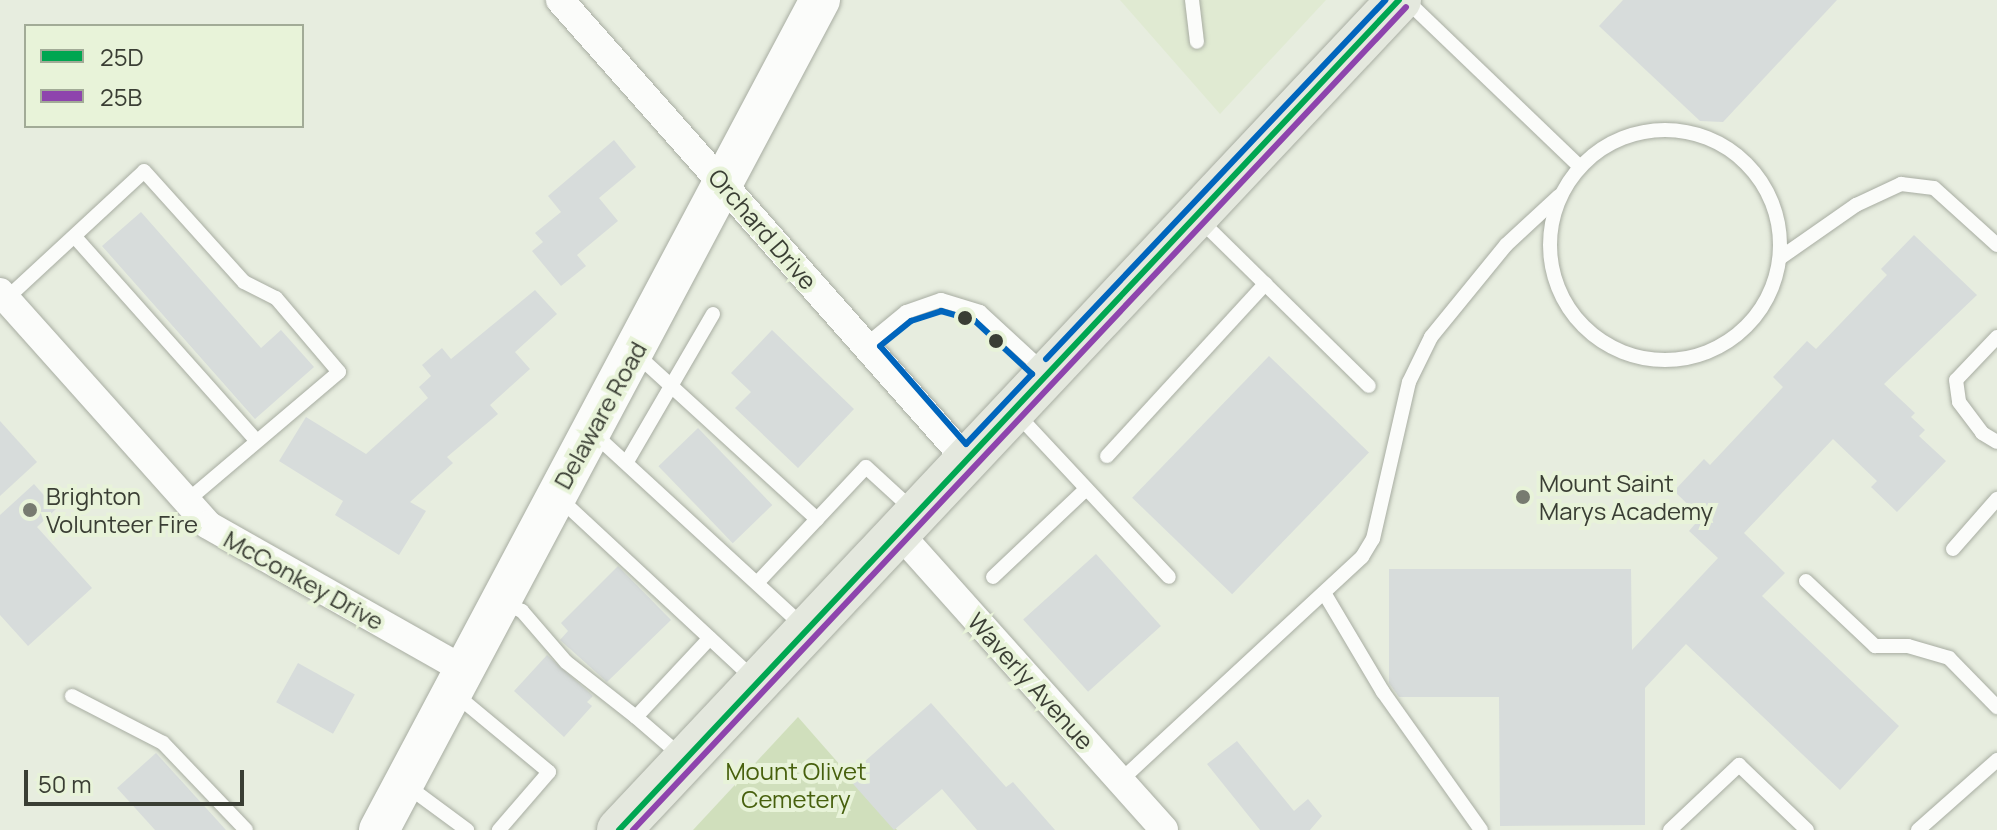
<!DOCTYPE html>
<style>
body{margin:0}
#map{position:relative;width:1997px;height:830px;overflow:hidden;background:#e7eddf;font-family:Manrope,sans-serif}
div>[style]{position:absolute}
.built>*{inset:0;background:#e0ead2}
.green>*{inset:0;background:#d0dfbc}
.building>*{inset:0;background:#d7dcdb;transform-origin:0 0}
.roads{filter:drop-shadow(0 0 2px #a8ada2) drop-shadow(0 0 2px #a8ada2)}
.lane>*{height:14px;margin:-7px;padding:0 7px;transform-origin:7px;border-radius:7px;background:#fbfcfa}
.lane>.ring{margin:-7px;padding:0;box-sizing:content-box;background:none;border:14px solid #fbfcfa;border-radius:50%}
.street>*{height:28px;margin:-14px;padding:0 14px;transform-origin:14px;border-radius:14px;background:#fbfcfa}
.secondary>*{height:40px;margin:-20px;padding:0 20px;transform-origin:20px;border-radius:20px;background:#fbfcfa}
.primary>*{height:44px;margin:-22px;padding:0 22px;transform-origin:22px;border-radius:22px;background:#e4e8de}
.bus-1>*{height:6px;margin:-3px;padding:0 3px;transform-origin:3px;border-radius:3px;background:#00a651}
.bus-2>*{height:6px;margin:-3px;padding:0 3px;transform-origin:3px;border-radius:3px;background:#8e44ad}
.bus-3>*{height:6px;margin:-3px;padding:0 3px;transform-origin:3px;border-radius:3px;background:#0065bd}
.dots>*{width:22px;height:22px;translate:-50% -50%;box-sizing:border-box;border:4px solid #e8f3d9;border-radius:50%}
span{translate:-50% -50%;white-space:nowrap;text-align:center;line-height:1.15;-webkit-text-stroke:8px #e8f3d9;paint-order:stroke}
.street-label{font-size:24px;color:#3a3e34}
.poi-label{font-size:24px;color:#3a3e34}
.left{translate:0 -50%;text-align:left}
.park-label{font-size:24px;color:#47600d}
.legend{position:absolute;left:24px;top:24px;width:280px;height:104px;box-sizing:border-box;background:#e8f3d9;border:2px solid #a2ab97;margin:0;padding:10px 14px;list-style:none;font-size:24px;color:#3a3e34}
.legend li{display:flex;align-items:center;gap:16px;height:40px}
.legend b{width:40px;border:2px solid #a2ab97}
.scale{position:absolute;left:24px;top:770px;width:220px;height:36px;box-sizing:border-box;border:4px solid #3a3e34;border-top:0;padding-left:10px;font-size:24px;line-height:28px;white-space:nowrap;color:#3a3e34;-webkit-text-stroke:6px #e8f3d9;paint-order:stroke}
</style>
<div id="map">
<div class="built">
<i style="clip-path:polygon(1120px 0,1326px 0,1220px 114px)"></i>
</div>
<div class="green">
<i style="clip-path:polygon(798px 717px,897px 830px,693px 830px)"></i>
</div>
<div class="building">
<i style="clip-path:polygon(1623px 0,1837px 0,1723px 122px,1700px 121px,1599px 26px)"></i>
<i style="clip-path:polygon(614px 140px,636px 167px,599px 198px,618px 221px,577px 255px,586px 266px,561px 286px,532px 251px,543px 242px,535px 233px,561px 212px,548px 196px)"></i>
<i style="clip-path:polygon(141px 212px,261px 348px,281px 330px,314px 367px,255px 419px,102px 246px)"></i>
<i style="clip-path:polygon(1914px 235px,1977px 295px,1884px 384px,1915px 413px,1911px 417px,1925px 430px,1919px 436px,1946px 461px,1897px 512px,1871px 487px,1877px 481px,1833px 439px,1744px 533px,1785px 573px,1762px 596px,1899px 726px,1840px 790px,1686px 644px,1645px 688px,1645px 825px,1500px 826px,1499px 697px,1399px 697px,1389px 683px,1389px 569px,1631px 569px,1632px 650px,1718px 558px,1689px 531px,1701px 517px,1674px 491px,1704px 459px,1710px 465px,1783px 387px,1773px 377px,1807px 341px,1816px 349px,1887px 275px,1881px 269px)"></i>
<i style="clip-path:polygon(535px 290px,557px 314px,515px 352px,530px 369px,490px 405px,498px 414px,447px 457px,453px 463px,410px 502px,426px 511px,399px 555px,335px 515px,343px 501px,279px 461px,306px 417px,366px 454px,428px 398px,419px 387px,431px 376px,422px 365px,442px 348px,451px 359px)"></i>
<i style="clip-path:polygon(772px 330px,854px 409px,798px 468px,735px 408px,751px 392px,731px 373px)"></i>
<i style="left:1269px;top:356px;width:139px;height:197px;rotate:44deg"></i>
<i style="clip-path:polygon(0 421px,37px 462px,0 496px)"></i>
<i style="left:698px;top:428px;width:107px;height:55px;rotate:46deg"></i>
<i style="clip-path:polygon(34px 484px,56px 509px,37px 527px,92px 588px,28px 646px,0 615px,0 515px)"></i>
<i style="left:1096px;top:554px;width:97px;height:98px;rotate:48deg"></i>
<i style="clip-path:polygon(618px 566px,671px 620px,607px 682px,560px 640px,568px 631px,561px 623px)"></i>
<i style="clip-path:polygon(547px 655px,593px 696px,587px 702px,592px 706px,564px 737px,514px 691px)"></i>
<i style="left:298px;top:663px;width:65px;height:45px;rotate:29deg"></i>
<i style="clip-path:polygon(931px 703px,1006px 787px,1013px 782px,1055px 830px,977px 830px,942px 789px,894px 830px,847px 777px)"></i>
<i style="clip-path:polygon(1237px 741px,1294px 811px,1308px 799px,1322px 816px,1310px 830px,1260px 830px,1207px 764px)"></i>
<i style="clip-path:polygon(156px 753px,226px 830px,155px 830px,117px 788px)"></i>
</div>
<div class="roads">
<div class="lane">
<i style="left:1192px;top:0;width:42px;rotate:83.2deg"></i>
<i style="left:1406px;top:0;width:240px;rotate:43.8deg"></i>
<i class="ring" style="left:1550px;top:130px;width:216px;height:216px"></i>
<i style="left:1199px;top:219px;width:238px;rotate:44.5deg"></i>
<i style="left:75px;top:237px;width:273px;rotate:48.3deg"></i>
<i style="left:1780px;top:258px;width:93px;rotate:-34.9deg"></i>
<i style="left:1856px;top:205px;width:50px;rotate:-25deg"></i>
<i style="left:1901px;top:184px;width:33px;rotate:7deg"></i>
<i style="left:1934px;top:188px;width:85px;rotate:42.1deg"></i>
<i style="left:6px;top:299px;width:188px;rotate:-42.8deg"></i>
<i style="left:144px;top:171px;width:149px;rotate:48deg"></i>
<i style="left:244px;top:282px;width:36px;rotate:27deg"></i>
<i style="left:276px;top:298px;width:97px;rotate:49.6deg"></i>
<i style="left:339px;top:372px;width:199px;rotate:139.7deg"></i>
<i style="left:1997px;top:337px;width:59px;rotate:133.6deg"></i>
<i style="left:1956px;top:380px;width:22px;rotate:82deg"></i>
<i style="left:1959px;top:402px;width:39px;rotate:53deg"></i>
<i style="left:1982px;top:433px;width:17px;rotate:31deg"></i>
<i style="left:866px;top:345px;width:52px;rotate:-39.5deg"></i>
<i style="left:906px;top:312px;width:37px;rotate:-19deg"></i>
<i style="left:941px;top:300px;width:41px;rotate:17.1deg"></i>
<i style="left:980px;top:312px;width:86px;rotate:42.6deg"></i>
<i style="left:634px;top:352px;width:248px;rotate:42.4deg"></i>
<i style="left:1016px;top:413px;width:224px;rotate:47deg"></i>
<i style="left:592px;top:432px;width:287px;rotate:42.6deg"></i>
<i style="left:1107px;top:456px;width:234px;rotate:-47.4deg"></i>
<i style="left:628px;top:460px;width:169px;rotate:-59.8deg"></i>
<i style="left:558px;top:497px;width:267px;rotate:42.9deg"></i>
<i style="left:1953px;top:549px;width:67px;rotate:-48.7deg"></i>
<i style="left:993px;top:577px;width:128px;rotate:-43.4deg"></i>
<i style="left:1806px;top:581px;width:95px;rotate:43.3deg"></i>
<i style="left:1875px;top:646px;width:33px"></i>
<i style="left:1908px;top:646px;width:43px;rotate:16.3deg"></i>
<i style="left:1949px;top:658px;width:69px;rotate:45.6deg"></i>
<i style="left:757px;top:583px;width:159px;rotate:-46.8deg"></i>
<i style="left:866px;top:467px;width:65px;rotate:42.5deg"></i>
<i style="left:1326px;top:596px;width:112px;rotate:59.3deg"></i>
<i style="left:1383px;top:692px;width:169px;rotate:54.6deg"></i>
<i style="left:504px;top:603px;width:20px;rotate:24deg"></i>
<i style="left:522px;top:611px;width:67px;rotate:49.2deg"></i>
<i style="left:566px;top:662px;width:89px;rotate:38.2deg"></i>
<i style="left:455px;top:694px;width:122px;rotate:39.7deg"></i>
<i style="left:549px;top:772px;width:77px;rotate:130.8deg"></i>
<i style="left:72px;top:696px;width:102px;rotate:27.3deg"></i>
<i style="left:163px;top:743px;width:120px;rotate:46.3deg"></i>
<i style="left:681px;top:756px;width:60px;rotate:-139.1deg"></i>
<i style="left:636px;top:717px;width:108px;rotate:-46.9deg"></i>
<i style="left:1120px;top:781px;width:330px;rotate:-42.8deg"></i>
<i style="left:1362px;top:557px;width:21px;rotate:-59deg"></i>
<i style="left:1373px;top:539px;width:161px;rotate:-77.1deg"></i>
<i style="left:1409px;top:382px;width:50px;rotate:-63.9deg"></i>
<i style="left:1431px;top:337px;width:119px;rotate:-50.8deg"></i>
<i style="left:1506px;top:245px;width:72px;rotate:-42.8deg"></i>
<i style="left:406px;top:785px;width:76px;rotate:36.4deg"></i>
<i style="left:1670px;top:830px;width:95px;rotate:-43.3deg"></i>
<i style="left:1739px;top:765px;width:94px;rotate:43.7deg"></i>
<i style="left:1918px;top:830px;width:106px;rotate:-41.5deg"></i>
</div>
<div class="street">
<i style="left:560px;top:0;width:613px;rotate:48.51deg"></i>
<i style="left:0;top:292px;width:312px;rotate:48.2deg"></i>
<i style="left:208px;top:525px;width:293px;rotate:29.5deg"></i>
<i style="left:898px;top:532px;width:399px;rotate:48.2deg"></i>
</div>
<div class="secondary">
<i style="left:379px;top:830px;width:940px;rotate:-62.02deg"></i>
</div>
<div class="primary">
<i style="left:619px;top:830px;width:1139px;rotate:-46.78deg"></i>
</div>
</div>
<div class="bus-1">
<i style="left:619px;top:830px;width:1139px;rotate:-46.78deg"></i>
</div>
<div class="bus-2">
<i style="left:633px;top:830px;width:1129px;rotate:-46.79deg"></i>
</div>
<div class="bus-3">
<i style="left:941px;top:311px;width:35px;rotate:16deg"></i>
<i style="left:975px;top:321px;width:78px;rotate:42.9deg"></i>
<i style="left:1032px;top:374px;width:96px;rotate:133.3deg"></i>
<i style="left:966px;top:444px;width:130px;rotate:-131.3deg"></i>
<i style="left:880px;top:346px;width:40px;rotate:-39deg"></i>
<i style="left:911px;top:321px;width:32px;rotate:-18deg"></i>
<i style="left:1046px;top:359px;width:494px;rotate:-46.6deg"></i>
</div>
<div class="dots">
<i style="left:965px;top:318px;background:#3a3e34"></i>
<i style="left:996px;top:341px;background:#3a3e34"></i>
<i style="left:1523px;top:497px;background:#777b70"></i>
<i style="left:30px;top:510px;background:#777b70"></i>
</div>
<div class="street-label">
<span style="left:763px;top:229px;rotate:49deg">Orchard Drive</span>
<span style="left:600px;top:415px;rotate:-61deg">Delaware Road</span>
<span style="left:304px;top:580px;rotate:29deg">McConkey Drive</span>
<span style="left:1031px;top:681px;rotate:48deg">Waverly Avenue</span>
</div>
<div class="poi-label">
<span class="left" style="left:1539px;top:497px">Mount Saint<br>Marys Academy</span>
<span class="left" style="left:46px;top:510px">Brighton<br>Volunteer Fire</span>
</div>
<div class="park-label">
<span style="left:796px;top:785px">Mount Olivet<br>Cemetery</span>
</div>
<ul class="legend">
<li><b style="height:10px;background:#00a651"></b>25D</li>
<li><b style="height:10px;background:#8e44ad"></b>25B</li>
</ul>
<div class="scale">50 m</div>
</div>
